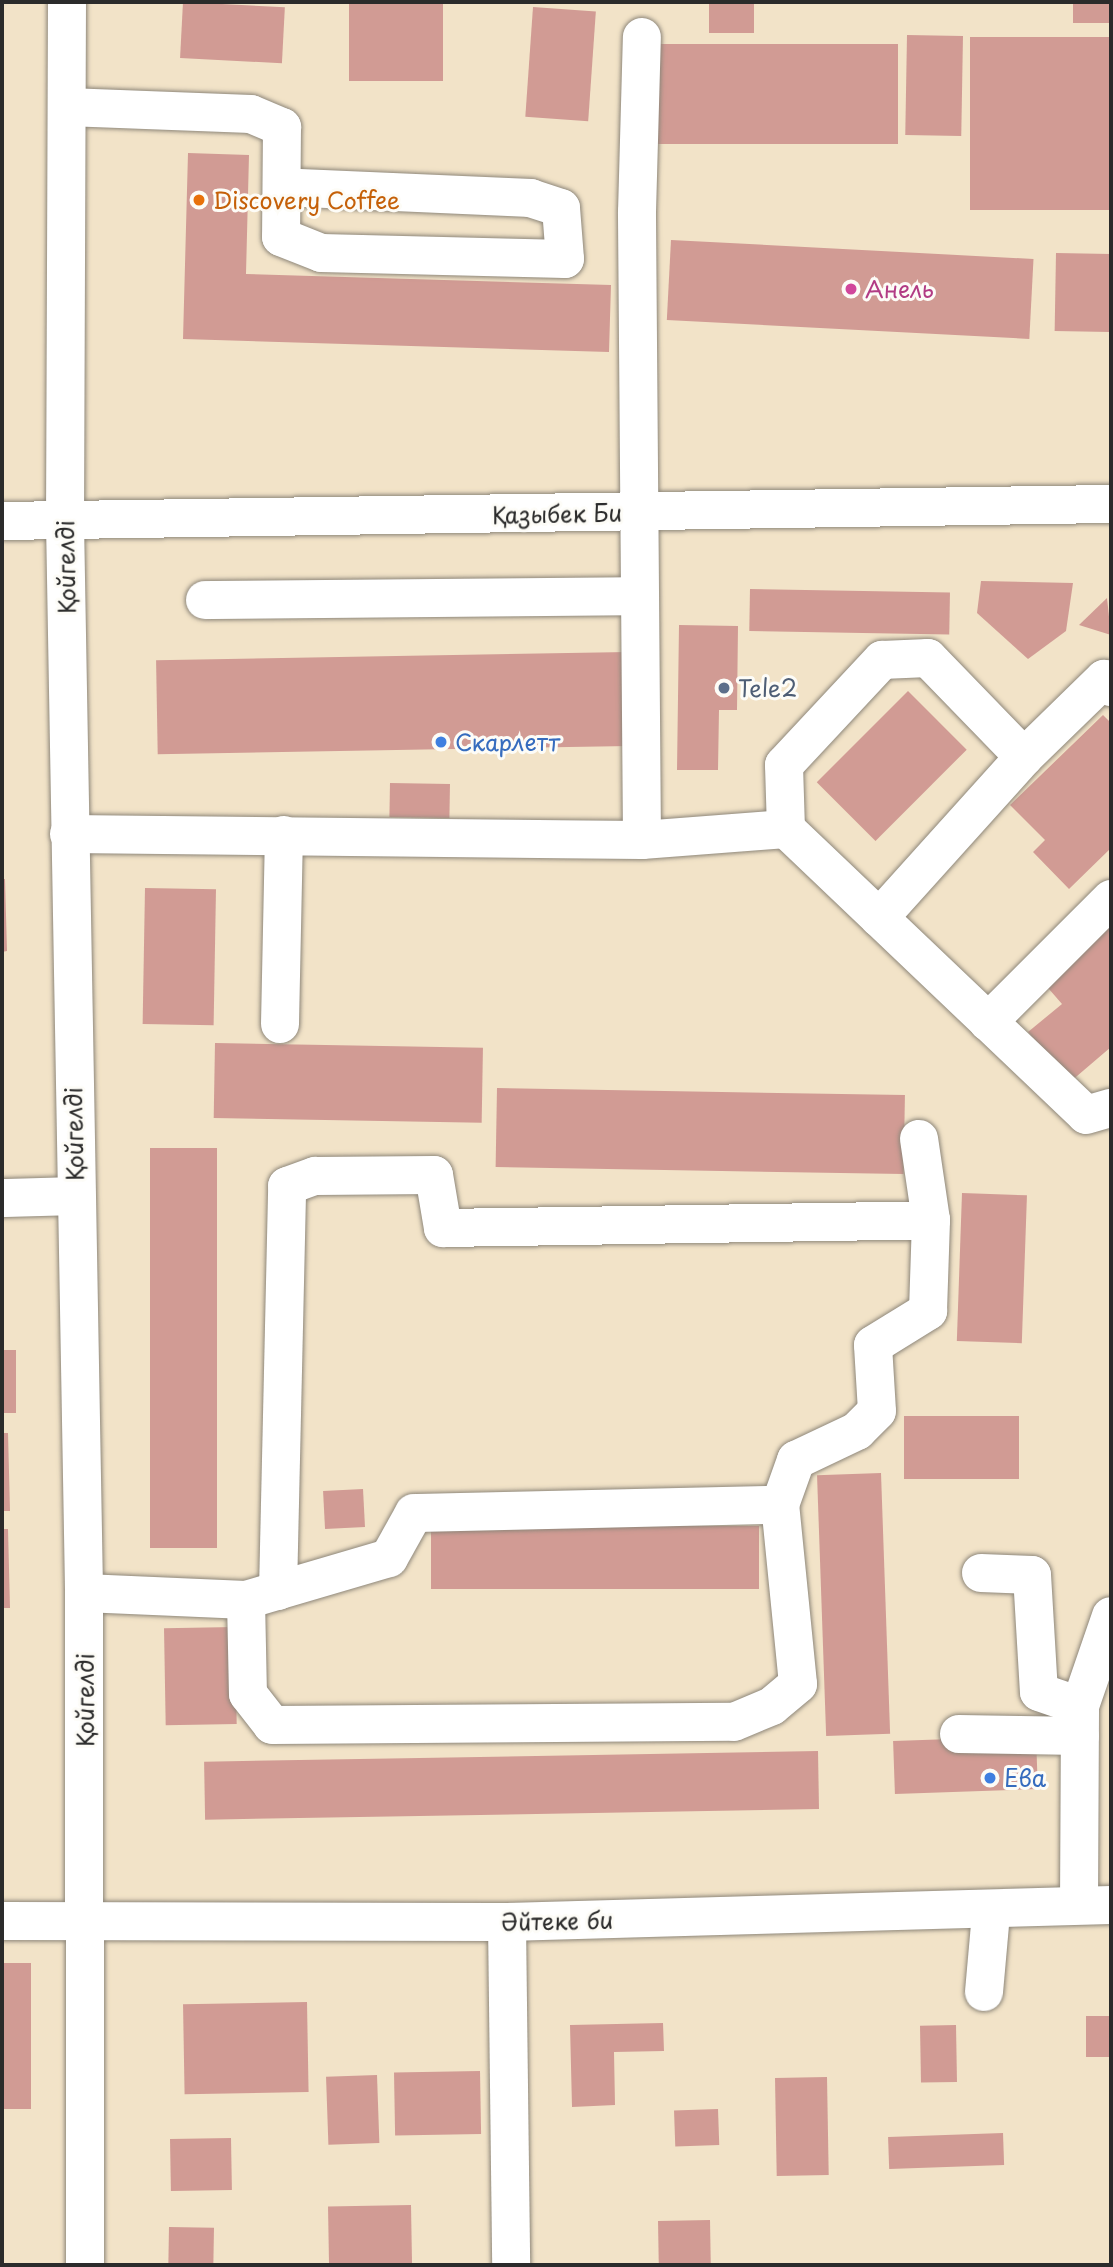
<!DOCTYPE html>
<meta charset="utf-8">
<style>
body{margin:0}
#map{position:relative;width:1113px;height:2267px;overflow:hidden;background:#f2e3c8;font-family:"Playpen Sans",sans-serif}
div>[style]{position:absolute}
.building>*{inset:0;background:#d19b94;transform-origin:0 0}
.roads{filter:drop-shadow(0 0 2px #8e877a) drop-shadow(0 0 2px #8e877a)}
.minor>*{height:38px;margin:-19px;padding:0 19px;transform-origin:19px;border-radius:19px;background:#fff}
.dots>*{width:19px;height:19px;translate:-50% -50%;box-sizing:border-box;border:4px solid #fdfcf7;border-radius:50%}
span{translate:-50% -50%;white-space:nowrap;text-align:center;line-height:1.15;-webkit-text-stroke:6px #fdfcf7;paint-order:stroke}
.food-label{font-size:23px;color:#c56008}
.left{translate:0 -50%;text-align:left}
.hotel-label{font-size:23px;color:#b23c85}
.street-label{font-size:23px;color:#2b2b2b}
.service-label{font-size:23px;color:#4e5e75}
.shop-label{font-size:23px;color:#366cbe}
.frame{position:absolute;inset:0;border:4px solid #2b2b2b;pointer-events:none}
</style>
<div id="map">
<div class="building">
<i style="left:183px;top:2px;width:102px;height:56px;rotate:3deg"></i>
<i style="left:349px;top:2px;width:94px;height:79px"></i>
<i style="left:709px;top:2px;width:45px;height:31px"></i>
<i style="left:1073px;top:2px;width:38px;height:21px"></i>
<i style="left:533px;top:7px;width:63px;height:110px;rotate:4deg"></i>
<i style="left:907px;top:35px;width:56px;height:100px;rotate:1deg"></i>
<i style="left:970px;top:37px;width:141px;height:173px"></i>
<i style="left:650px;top:44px;width:248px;height:100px"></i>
<i style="clip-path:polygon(188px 153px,249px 155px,246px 274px,611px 285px,609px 352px,183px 339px)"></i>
<i style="left:671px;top:240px;width:363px;height:80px;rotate:3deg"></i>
<i style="left:1056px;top:253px;width:55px;height:78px;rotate:1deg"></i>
<i style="clip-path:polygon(981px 581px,1073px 583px,1066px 631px,1028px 659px,977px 613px)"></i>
<i style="left:750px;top:589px;width:200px;height:42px;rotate:1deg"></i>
<i style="clip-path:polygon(1107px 598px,1111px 635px,1079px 625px)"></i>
<i style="clip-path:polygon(679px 625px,738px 626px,737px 710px,719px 710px,718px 770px,677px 770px)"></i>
<i style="left:628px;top:652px;width:94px;height:472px;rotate:89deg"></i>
<i style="left:908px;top:691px;width:83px;height:129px;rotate:45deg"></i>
<i style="clip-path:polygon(1103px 715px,1111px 723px,1111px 848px,1069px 889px,1033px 852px,1045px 840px,1010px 805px)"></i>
<i style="left:390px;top:783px;width:60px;height:34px;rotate:1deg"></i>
<i style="clip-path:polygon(2px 879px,5px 879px,7px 951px,2px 952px)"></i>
<i style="left:145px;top:888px;width:71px;height:136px;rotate:1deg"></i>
<i style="clip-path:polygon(1111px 921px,1111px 1047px,1070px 1082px,1028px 1032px,1062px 1004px,1042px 981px)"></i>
<i style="left:215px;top:1043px;width:268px;height:75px;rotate:1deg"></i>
<i style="left:2px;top:1071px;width:2px;height:20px"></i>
<i style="left:497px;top:1088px;width:408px;height:79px;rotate:1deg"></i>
<i style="left:150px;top:1148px;width:67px;height:400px"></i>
<i style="left:962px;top:1193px;width:65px;height:148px;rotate:2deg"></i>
<i style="left:2px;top:1350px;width:14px;height:63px"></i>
<i style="left:904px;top:1416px;width:115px;height:63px"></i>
<i style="clip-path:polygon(2px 1433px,8px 1433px,10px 1511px,2px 1511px)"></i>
<i style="left:881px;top:1473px;width:261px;height:64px;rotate:88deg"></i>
<i style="left:363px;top:1489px;width:38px;height:40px;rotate:87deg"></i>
<i style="left:431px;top:1526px;width:328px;height:63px"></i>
<i style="clip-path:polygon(2px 1529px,8px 1529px,10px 1608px,2px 1608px)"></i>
<i style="left:235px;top:1627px;width:97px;height:71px;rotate:89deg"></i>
<i style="left:1036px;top:1736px;width:53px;height:143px;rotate:88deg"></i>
<i style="left:818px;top:1751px;width:58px;height:614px;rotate:89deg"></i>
<i style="left:2px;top:1963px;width:29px;height:146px"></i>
<i style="left:307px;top:2002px;width:90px;height:124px;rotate:89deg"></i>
<i style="left:1111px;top:2016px;width:41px;height:25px;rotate:90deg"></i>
<i style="clip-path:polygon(663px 2023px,664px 2051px,614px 2052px,615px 2105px,572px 2107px,570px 2025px)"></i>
<i style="left:956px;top:2025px;width:57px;height:36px;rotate:89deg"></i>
<i style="left:480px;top:2071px;width:63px;height:86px;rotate:89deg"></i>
<i style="left:377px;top:2075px;width:68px;height:51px;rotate:88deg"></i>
<i style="left:827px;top:2077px;width:98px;height:52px;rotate:89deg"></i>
<i style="left:718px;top:2109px;width:36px;height:44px;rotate:88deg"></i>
<i style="left:1003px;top:2133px;width:32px;height:115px;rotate:88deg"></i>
<i style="left:231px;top:2138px;width:52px;height:61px;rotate:89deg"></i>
<i style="left:411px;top:2205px;width:60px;height:83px;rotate:89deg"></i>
<i style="left:710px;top:2220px;width:45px;height:52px;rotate:89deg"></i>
<i style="left:169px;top:2227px;width:45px;height:38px;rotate:1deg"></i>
</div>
<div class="roads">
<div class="minor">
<i style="left:67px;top:2px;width:520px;rotate:90.22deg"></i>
<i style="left:65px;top:522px;width:1071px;rotate:88.98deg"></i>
<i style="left:84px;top:1593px;width:672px;rotate:89.91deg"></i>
<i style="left:67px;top:107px;width:184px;rotate:2.2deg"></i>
<i style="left:251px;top:114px;width:34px;rotate:23deg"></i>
<i style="left:282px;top:127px;width:110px;rotate:90.5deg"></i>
<i style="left:281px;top:237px;width:43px;rotate:21.8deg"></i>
<i style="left:321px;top:253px;width:244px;rotate:1.4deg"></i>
<i style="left:565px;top:259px;width:51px;rotate:-94.5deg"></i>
<i style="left:561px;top:208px;width:32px;rotate:-162deg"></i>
<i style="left:531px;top:198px;width:249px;rotate:-177.5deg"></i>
<i style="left:2px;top:521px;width:1109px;rotate:-0.88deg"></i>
<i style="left:205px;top:600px;width:434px;rotate:-0.5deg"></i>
<i style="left:786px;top:829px;width:64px;rotate:-91.8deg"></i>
<i style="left:784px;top:765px;width:144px;rotate:-47deg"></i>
<i style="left:882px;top:660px;width:46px;rotate:-2.5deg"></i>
<i style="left:928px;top:658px;width:138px;rotate:45.9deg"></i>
<i style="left:69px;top:834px;width:573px;rotate:0.6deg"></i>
<i style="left:642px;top:840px;width:144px;rotate:-4.4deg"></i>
<i style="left:786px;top:829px;width:414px;rotate:43.6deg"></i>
<i style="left:1086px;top:1115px;width:26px;rotate:-16deg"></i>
<i style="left:642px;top:840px;width:628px;rotate:-90.46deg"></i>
<i style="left:637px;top:212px;width:175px;rotate:-88.4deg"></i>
<i style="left:879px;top:918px;width:217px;rotate:-48deg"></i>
<i style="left:1024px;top:757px;width:112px;rotate:-44.3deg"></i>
<i style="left:1104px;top:679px;width:11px;rotate:49deg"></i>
<i style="left:988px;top:1022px;width:174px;rotate:-45deg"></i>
<i style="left:280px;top:1024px;width:189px;rotate:-88.8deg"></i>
<i style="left:2px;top:1198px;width:73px;rotate:-1.6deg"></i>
<i style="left:981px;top:1573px;width:51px;rotate:2.2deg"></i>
<i style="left:1032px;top:1575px;width:117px;rotate:86.6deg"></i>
<i style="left:1039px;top:1692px;width:43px;rotate:18.9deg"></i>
<i style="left:278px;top:1591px;width:405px;rotate:-88.7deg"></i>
<i style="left:287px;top:1186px;width:30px;rotate:-20deg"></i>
<i style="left:315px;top:1176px;width:119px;rotate:-0.5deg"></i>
<i style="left:434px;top:1175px;width:54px;rotate:80.4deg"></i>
<i style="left:443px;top:1228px;width:488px;rotate:-0.9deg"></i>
<i style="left:84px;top:1593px;width:162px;rotate:2.5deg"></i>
<i style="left:246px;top:1600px;width:149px;rotate:-16.4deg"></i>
<i style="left:389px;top:1558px;width:51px;rotate:-60.9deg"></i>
<i style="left:414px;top:1513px;width:366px;rotate:-1.3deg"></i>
<i style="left:246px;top:1600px;width:94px;rotate:88.8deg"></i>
<i style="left:248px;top:1694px;width:39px;rotate:52deg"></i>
<i style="left:272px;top:1725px;width:462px;rotate:-0.4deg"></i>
<i style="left:734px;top:1722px;width:41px;rotate:-22.8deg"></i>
<i style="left:772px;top:1706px;width:34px;rotate:-40deg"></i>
<i style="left:798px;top:1684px;width:180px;rotate:-95.7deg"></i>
<i style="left:780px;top:1505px;width:48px;rotate:-70.4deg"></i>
<i style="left:796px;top:1460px;width:68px;rotate:-25.4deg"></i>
<i style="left:857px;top:1431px;width:28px;rotate:-45deg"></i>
<i style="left:877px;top:1411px;width:66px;rotate:-93.5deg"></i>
<i style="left:873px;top:1345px;width:65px;rotate:-31.7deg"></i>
<i style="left:928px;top:1311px;width:91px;rotate:-88.1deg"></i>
<i style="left:931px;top:1220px;width:82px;rotate:-98.4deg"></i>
<i style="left:959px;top:1734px;width:121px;rotate:0.9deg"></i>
<i style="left:1079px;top:1905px;width:199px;rotate:-89.7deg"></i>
<i style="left:1080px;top:1706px;width:95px;rotate:-71deg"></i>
<i style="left:2px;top:1921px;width:505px;rotate:0.11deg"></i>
<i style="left:507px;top:1922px;width:604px;rotate:-1.61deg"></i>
<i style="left:507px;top:1922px;width:343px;rotate:89.3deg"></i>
<i style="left:984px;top:1992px;width:79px;rotate:-84.9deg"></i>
</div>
</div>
<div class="dots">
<i style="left:199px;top:200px;background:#e8710a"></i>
<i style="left:851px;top:289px;background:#d1479c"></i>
<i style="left:724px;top:688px;background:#5c6f8a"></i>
<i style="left:441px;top:742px;background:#3f7fe0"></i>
<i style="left:990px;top:1778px;background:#3f7fe0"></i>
</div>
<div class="food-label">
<span class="left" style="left:213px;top:200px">Discovery Coffee</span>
</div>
<div class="hotel-label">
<span class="left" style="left:865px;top:289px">Анель</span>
</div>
<div class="street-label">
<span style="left:557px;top:514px;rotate:-1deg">Қазыбек Би</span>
<span style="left:66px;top:567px;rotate:-91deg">Қойгелді</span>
<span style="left:74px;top:1134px;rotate:-91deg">Қойгелді</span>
<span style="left:85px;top:1700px;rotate:-90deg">Қойгелді</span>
<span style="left:557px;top:1921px;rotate:-1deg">Әйтеке би</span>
</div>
<div class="service-label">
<span class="left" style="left:738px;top:688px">Tele2</span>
</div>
<div class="shop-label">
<span class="left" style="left:455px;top:742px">Скарлетт</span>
<span class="left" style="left:1004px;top:1778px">Ева</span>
</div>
<div class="frame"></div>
</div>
